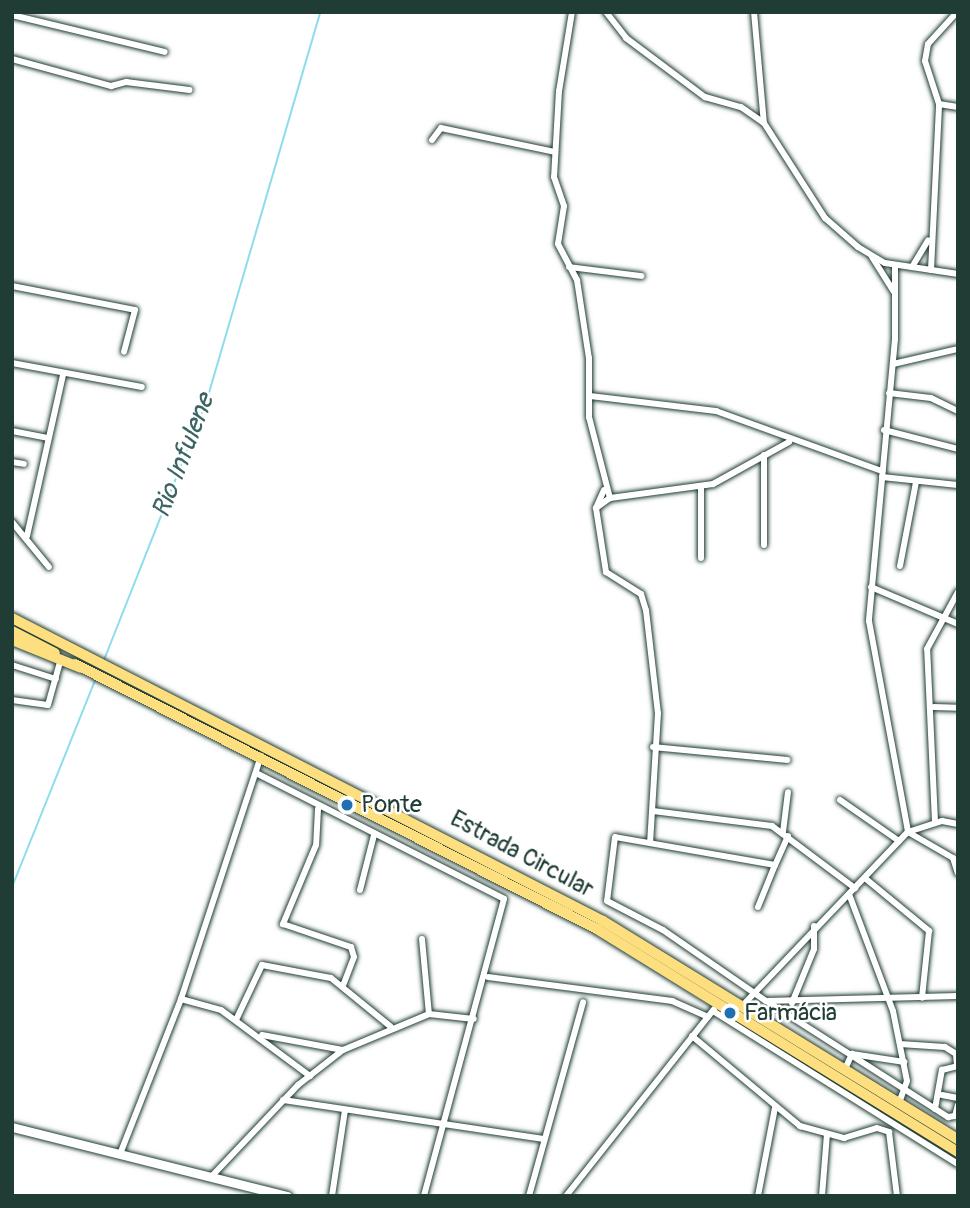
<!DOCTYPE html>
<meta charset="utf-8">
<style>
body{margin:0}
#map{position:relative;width:970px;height:1208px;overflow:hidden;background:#fff;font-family:Pangolin,sans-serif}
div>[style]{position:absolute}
.stream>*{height:2px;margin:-1px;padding:0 1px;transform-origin:1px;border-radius:1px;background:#8edcec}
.roads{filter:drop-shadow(0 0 2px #1f3d34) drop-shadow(0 0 2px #1f3d34)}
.street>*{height:6px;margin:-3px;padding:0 3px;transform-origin:3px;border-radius:3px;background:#fff}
.secondary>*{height:9px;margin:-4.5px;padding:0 4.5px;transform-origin:4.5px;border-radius:4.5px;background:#fff}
.primary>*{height:10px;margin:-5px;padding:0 5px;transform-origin:5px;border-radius:5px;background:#fedf80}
.highway>*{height:10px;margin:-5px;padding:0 5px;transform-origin:5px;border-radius:5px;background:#fedf80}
.dots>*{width:19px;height:19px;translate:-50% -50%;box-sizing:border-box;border:4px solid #fff;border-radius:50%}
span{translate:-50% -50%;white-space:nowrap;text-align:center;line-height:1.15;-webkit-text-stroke:5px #fff;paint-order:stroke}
.poi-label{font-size:24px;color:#1f3d34}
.left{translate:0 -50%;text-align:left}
.street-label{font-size:24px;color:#1f3d34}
.water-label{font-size:26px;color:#3b6562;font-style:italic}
.frame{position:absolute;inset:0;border:14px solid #1f3d34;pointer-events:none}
</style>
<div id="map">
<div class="stream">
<i style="left:104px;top:660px;width:277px;rotate:-68.4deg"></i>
<i style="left:206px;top:403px;width:407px;rotate:-73.7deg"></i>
<i style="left:12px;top:887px;width:225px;rotate:-68.1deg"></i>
</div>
<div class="roads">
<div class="street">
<i style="left:572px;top:12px;width:80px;rotate:99.3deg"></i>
<i style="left:559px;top:91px;width:86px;rotate:93.3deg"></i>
<i style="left:554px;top:177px;width:31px;rotate:71deg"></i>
<i style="left:564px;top:206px;width:38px;rotate:99deg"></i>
<i style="left:558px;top:244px;width:41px;rotate:62.2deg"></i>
<i style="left:577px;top:280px;width:79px;rotate:81.3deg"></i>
<i style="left:589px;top:358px;width:59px;rotate:90deg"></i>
<i style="left:589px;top:417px;width:84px;rotate:75.5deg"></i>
<i style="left:606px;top:12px;width:33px;rotate:52deg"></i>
<i style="left:626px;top:38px;width:99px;rotate:36.8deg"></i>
<i style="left:705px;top:97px;width:37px;rotate:16deg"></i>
<i style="left:741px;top:107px;width:28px;rotate:35deg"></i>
<i style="left:764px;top:123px;width:113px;rotate:57.3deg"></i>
<i style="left:825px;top:218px;width:44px;rotate:41.3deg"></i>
<i style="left:858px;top:247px;width:31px;rotate:31deg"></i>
<i style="left:885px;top:263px;width:74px;rotate:8.6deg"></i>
<i style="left:754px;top:12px;width:111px;rotate:84.9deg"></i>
<i style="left:12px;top:15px;width:157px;rotate:13.6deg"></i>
<i style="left:12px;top:59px;width:103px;rotate:15.3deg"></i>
<i style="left:111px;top:86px;width:16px;rotate:-15deg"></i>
<i style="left:126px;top:82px;width:64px;rotate:7.2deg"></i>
<i style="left:939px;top:104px;width:19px;rotate:9deg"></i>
<i style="left:432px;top:140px;width:15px;rotate:-53deg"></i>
<i style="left:441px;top:128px;width:116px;rotate:11.9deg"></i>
<i style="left:872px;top:257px;width:41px;rotate:57.8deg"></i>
<i style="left:895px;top:265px;width:74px;rotate:90deg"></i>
<i style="left:895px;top:339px;width:283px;rotate:95.3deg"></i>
<i style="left:869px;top:621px;width:215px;rotate:79.5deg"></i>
<i style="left:569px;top:267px;width:73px;rotate:7.1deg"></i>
<i style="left:912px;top:267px;width:31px;rotate:-59deg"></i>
<i style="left:931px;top:270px;width:166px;rotate:-87.2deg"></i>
<i style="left:939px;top:104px;width:45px;rotate:-108deg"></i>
<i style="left:925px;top:61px;width:17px;rotate:-80deg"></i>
<i style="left:928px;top:44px;width:43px;rotate:-47.8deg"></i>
<i style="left:12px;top:286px;width:125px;rotate:11deg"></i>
<i style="left:135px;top:310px;width:43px;rotate:104.7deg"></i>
<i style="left:12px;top:363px;width:132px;rotate:10.5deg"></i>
<i style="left:893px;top:364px;width:67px;rotate:-13deg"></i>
<i style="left:889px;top:393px;width:42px;rotate:6.8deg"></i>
<i style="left:931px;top:398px;width:30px;rotate:26deg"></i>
<i style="left:590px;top:396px;width:127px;rotate:6.8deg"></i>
<i style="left:716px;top:411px;width:177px;rotate:19.9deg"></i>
<i style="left:884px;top:430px;width:76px;rotate:14.4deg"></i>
<i style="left:12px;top:431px;width:36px;rotate:11deg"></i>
<i style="left:12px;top:462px;width:12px;rotate:9deg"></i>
<i style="left:882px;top:477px;width:76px;rotate:6deg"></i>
<i style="left:701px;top:487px;width:71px;rotate:90deg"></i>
<i style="left:604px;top:490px;width:20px;rotate:114deg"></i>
<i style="left:596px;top:508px;width:65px;rotate:81.1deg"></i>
<i style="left:606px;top:572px;width:41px;rotate:32.2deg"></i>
<i style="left:641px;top:594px;width:17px;rotate:73deg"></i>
<i style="left:646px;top:610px;width:104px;rotate:83.4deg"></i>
<i style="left:658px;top:713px;width:129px;rotate:93.5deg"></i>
<i style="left:596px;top:508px;width:17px;rotate:-36deg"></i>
<i style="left:610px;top:498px;width:104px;rotate:-7.7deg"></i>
<i style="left:713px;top:484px;width:87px;rotate:-28.9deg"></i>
<i style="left:12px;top:522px;width:58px;rotate:50.6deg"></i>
<i style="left:27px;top:536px;width:165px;rotate:-77.4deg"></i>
<i style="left:764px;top:545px;width:90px;rotate:-90deg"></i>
<i style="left:900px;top:566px;width:86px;rotate:-79.2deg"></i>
<i style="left:871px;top:587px;width:95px;rotate:23deg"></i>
<i style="left:12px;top:665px;width:46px;rotate:17.7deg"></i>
<i style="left:12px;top:700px;width:36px;rotate:8deg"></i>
<i style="left:48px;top:705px;width:45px;rotate:-74.4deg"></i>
<i style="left:934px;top:707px;width:24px;rotate:2deg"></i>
<i style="left:653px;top:747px;width:135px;rotate:5.5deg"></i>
<i style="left:256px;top:773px;width:278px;rotate:26.9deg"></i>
<i style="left:504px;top:899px;width:308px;rotate:105.1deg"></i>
<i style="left:840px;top:800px;width:72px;rotate:34.8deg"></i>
<i style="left:318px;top:809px;width:36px;rotate:93deg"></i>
<i style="left:316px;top:845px;width:86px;rotate:112.7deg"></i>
<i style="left:283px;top:924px;width:72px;rotate:18.7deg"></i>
<i style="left:351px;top:947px;width:10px;rotate:73deg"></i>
<i style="left:354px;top:957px;width:30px;rotate:111deg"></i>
<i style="left:653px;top:811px;width:120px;rotate:7.2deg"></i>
<i style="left:772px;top:826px;width:104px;rotate:36.8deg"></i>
<i style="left:935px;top:822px;width:173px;rotate:-92.6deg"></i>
<i style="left:927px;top:649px;width:65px;rotate:-61.5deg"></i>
<i style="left:783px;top:832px;width:40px;rotate:-82.9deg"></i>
<i style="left:908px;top:832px;width:52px;rotate:30deg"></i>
<i style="left:953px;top:858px;width:16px;rotate:72deg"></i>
<i style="left:788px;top:836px;width:32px;rotate:114deg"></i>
<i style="left:775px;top:865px;width:162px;rotate:-170.1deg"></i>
<i style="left:615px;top:837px;width:64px;rotate:97.1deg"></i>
<i style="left:607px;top:901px;width:63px;rotate:27.4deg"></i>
<i style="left:663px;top:930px;width:125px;rotate:34.6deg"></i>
<i style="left:766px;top:1001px;width:192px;rotate:-1.5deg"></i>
<i style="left:866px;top:879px;width:82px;rotate:39.5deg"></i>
<i style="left:929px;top:931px;width:67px;rotate:96deg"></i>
<i style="left:360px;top:890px;width:57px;rotate:-75.7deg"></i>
<i style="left:849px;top:894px;width:125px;rotate:69.4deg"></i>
<i style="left:893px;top:1011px;width:71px;rotate:78.7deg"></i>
<i style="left:907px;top:1081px;width:23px;rotate:110deg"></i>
<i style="left:758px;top:907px;width:45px;rotate:-68deg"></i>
<i style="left:422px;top:939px;width:75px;rotate:84.7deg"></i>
<i style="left:488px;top:977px;width:186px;rotate:7.4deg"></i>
<i style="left:672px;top:1001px;width:39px;rotate:24deg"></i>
<i style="left:181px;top:999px;width:41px;rotate:15.4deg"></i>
<i style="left:221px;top:1010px;width:111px;rotate:36.6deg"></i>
<i style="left:768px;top:1002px;width:214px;rotate:32.6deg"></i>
<i style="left:948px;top:1117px;width:7px;rotate:-8deg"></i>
<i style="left:955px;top:1116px;width:11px;rotate:-75deg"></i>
<i style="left:792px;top:1003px;width:58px;rotate:-67.8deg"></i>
<i style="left:814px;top:949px;width:23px;rotate:-90deg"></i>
<i style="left:743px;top:1005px;width:239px;rotate:-46.4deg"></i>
<i style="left:908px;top:832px;width:36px;rotate:-18deg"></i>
<i style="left:942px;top:821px;width:16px;rotate:11deg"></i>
<i style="left:713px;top:1011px;width:289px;rotate:32deg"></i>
<i style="left:236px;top:1020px;width:61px;rotate:-64.7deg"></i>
<i style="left:262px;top:965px;width:70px;rotate:10.7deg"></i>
<i style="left:331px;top:978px;width:77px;rotate:39.2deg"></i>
<i style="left:262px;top:1035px;width:82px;rotate:10.5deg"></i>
<i style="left:692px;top:1036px;width:141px;rotate:39.8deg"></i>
<i style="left:800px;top:1126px;width:46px;rotate:15.3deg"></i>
<i style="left:844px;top:1138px;width:34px;rotate:-17deg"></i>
<i style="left:877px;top:1128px;width:13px;rotate:18deg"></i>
<i style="left:889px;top:1132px;width:64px;rotate:82.9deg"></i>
<i style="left:900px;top:1044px;width:45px;rotate:3.8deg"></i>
<i style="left:945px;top:1047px;width:13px;rotate:32deg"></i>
<i style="left:956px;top:1054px;width:12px;rotate:85deg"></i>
<i style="left:845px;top:1069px;width:17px;rotate:-65deg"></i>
<i style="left:852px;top:1054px;width:53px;rotate:8.7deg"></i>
<i style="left:942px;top:1095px;width:16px;rotate:11deg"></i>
<i style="left:283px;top:1100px;width:264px;rotate:8.5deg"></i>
<i style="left:935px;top:1109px;width:40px;rotate:-80deg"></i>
<i style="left:942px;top:1070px;width:16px;rotate:-14deg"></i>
<i style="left:120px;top:1154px;width:167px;rotate:-68.5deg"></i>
<i style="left:181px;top:999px;width:256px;rotate:-71.8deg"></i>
<i style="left:211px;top:1177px;width:127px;rotate:-46.6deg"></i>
<i style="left:298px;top:1085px;width:57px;rotate:-37.9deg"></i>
<i style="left:343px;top:1050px;width:93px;rotate:-22.7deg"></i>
<i style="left:429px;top:1014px;width:45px;rotate:6.3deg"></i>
<i style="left:332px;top:1196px;width:87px;rotate:-81.4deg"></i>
<i style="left:529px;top:1196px;width:201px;rotate:-74.4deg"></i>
<i style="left:566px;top:1196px;width:238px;rotate:-51.6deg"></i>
<i style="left:758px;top:1196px;width:90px;rotate:-79.1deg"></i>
<i style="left:822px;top:1196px;width:62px;rotate:-85.4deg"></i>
</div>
<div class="secondary">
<i style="left:12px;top:1127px;width:284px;rotate:14.1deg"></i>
</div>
<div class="primary">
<i style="left:12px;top:618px;width:664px;rotate:27.14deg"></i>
<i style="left:603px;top:921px;width:417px;rotate:31.6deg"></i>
<i style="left:12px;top:631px;width:48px;rotate:27.1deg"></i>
<i style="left:75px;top:664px;width:585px;rotate:26.92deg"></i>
<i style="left:597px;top:929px;width:424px;rotate:31.7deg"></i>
</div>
<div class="highway">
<i style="left:12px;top:640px;width:74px;rotate:22.1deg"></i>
</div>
</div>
<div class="dots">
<i style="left:347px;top:805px;background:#1f6fb2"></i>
<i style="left:730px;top:1013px;background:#1f6fb2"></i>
</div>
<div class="poi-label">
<span class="left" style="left:361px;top:805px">Ponte</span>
<span class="left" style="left:744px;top:1013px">Farmácia</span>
</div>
<div class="street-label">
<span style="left:522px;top:854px;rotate:28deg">Estrada Circular</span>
</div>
<div class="water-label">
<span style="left:184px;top:456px;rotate:-69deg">Rio Infulene</span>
</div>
<div class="frame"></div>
</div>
